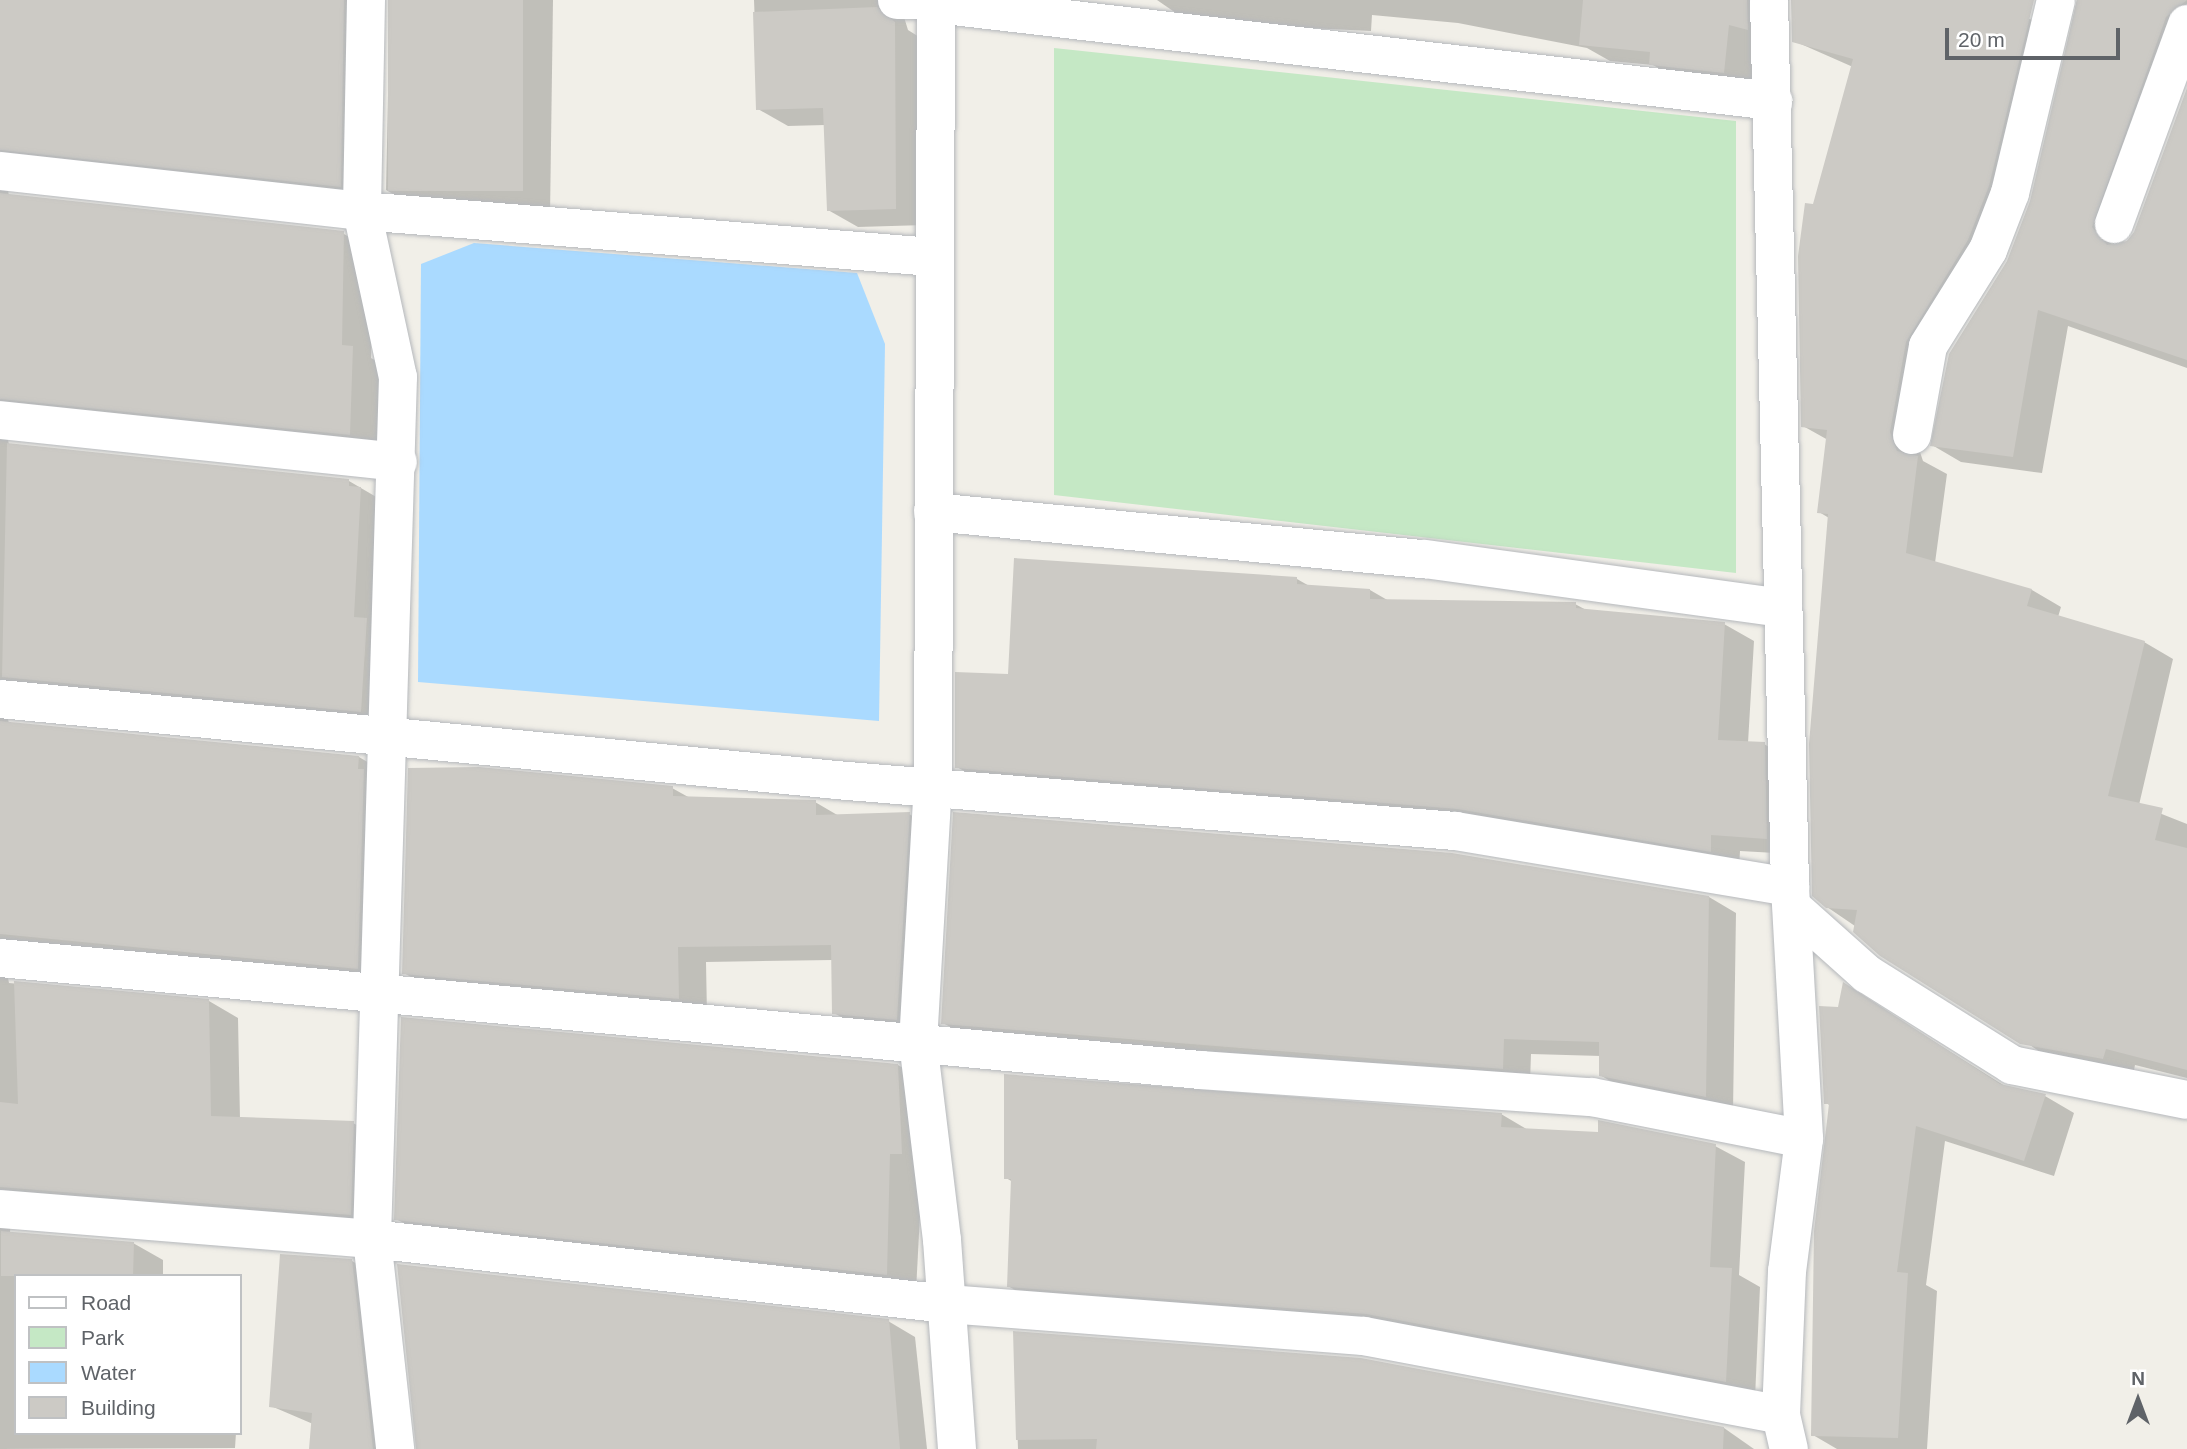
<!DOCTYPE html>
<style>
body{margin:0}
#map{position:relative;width:2187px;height:1449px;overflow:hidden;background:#f1efe8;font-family:Helvetica,sans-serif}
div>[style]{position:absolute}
.green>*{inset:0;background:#c5e8c5}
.water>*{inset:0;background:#aadaff}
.shadow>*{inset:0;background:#0003}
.building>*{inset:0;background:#cccac5;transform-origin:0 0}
.roads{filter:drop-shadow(0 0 2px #b5b8bc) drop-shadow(0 0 2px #b5b8bc)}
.minor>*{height:38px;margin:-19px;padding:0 19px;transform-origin:19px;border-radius:19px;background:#fff}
span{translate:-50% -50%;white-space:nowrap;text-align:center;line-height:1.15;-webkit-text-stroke:6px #fff;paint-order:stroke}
.legend{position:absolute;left:14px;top:1274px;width:228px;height:161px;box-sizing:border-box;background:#fff;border:2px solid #bfc1c3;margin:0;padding:9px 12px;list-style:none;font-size:21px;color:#5f6368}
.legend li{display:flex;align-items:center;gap:14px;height:35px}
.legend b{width:35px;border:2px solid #bfc1c3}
.north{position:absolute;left:2103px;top:1365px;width:70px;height:70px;-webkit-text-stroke:5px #fff;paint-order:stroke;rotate:0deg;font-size:19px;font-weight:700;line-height:28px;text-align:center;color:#5f6368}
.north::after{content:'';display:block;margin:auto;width:24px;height:32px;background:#5f6368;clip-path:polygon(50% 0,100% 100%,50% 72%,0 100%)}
.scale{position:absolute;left:1945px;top:28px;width:175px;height:32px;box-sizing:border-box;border:4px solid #5f6368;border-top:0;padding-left:9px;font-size:21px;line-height:24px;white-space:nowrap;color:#5f6368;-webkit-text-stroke:5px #fff;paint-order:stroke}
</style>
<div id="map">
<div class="green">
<i style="clip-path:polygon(1054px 48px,1736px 121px,1736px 573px,1054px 495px)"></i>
</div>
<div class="water">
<i style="clip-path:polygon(474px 243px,857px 273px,885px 344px,879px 721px,418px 682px,421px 264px)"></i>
</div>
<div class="shadow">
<i style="clip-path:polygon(0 0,383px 0,370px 202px,7px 185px,9px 196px,344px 234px,373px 251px,371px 358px,382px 364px,379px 451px,7px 434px,9px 445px,349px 481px,378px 498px,390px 728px,7px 714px,9px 724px,359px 757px,388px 774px,387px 985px,7px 973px,9px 983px,209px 1001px,238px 1018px,240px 1119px,353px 1123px,383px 1140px,380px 1231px,11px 1214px,10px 1233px,133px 1243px,163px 1260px,163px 1276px,16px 1276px,16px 1433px,236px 1433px,235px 1448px,0 1449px)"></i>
<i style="clip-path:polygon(390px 0,553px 0,550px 216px,415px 207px,386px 190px)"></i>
<i style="clip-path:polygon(754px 0,914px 0,904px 17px,908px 30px,924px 40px,925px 225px,858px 227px,828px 210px,825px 125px,788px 126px,758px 109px)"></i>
<i style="clip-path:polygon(1157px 0,1789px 0,1779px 6px,1753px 89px,1680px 81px,1653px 65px,1610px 61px,1587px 48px,1458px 23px,1372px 15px,1371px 31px,1241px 25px,1186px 20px)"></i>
<i style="clip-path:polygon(1793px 0,1983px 0,2059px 31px,1938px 352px,1919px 449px,1923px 461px,1947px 474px,1935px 563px,2032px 590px,2061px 607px,2058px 617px,2144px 642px,2173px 659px,2139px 805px,2187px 824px,2187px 1078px,2135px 1065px,2133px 1075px,2052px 1060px,1827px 907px,1829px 518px,1819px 512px,1828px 440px,1803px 426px,1815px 206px,1853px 67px,1794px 41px)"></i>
<i style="clip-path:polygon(2077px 0,2187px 0,2187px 57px,2122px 234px,2124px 244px,2136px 232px,2187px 93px,2187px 368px,2068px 326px,2042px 473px,1961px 462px,1932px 445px,2033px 199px)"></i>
<i style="clip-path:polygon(1297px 579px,1311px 587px,1370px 590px,1389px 601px,1575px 604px,1588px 611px,1724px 624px,1754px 641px,1748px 743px,1764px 744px,1793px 761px,1796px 854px,1740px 851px,1739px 867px,986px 784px,957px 767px,1010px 676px)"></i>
<i style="clip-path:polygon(672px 788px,690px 798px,815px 802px,839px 816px,909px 814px,937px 830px,925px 1035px,862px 1029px,834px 1013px,833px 960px,706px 962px,707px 1015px,432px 989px,404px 973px)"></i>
<i style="clip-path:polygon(1709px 897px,1736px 913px,1733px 1112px,1627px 1091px,1600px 1075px,1601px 1056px,1531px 1054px,1530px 1083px,970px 1038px,943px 1023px)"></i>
<i style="clip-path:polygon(1844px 985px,2005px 1086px,2045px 1096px,2074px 1113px,2054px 1176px,1945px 1141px,1926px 1285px,1937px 1291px,1927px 1449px,1837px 1449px,1813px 1435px,1831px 1106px,1826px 1103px)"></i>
<i style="clip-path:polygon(898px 1065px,927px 1082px,916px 1291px,426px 1235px,396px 1219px)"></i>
<i style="clip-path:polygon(1501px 1114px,1528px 1130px,1715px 1146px,1745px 1162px,1739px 1275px,1760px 1287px,1755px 1398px,1038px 1303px,1008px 1286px,1013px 1182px,1006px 1178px)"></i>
<i style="clip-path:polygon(352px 1261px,379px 1277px,398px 1449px,311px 1449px,313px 1424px,271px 1406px)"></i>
<i style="clip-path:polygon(888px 1321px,915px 1337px,927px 1449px,418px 1449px)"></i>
<i style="clip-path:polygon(1014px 1333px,1724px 1428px,1754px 1449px,1018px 1449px)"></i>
</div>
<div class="building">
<i style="clip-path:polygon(0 0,344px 0,341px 187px,0 150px)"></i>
<i style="left:388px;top:0;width:135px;height:191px"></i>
<i style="clip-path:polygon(1583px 0,1747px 0,1748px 30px,1729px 25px,1724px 73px,1649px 65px,1650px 52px,1579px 45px)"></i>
<i style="clip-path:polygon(1791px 0,2034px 0,1989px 186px,1968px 240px,1906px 342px,1890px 432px,1897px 451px,1918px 456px,1906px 553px,2032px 589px,2027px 606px,2145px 641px,2108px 796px,2163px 808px,2155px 840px,2187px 848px,2187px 1070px,2106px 1049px,2103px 1059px,2020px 1044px,1880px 956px,1853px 932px,1857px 910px,1826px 908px,1812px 896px,1809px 744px,1828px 514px,1817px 513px,1827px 430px,1801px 427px,1798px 256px,1805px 203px,1813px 204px,1853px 59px,1792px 42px)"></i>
<i style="clip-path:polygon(2077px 0,2187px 0,2166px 17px,2092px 227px,2107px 245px,2127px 241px,2134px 232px,2187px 88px,2187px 360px,2038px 310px,2013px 457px,1930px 446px,1949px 354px,2007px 261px,2030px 201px)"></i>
<i style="clip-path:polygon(877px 7px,895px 22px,896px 209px,827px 211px,823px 108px,756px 110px,753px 12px)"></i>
<i style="clip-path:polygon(0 193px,344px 231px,342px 345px,353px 346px,350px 435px,0 399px)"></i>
<i style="clip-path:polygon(7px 443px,349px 479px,349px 486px,361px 487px,354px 617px,367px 618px,361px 712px,2px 677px)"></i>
<i style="clip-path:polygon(1014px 558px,1297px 577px,1297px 584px,1370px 589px,1370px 599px,1576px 602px,1576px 608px,1725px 622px,1718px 740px,1765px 742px,1767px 839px,1711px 835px,1711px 852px,1457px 809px,955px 768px,955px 672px,1008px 674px)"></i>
<i style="clip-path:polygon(0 721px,359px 756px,358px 769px,364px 769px,358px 969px,0 934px)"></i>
<i style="clip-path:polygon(479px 767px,673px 786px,673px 796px,816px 800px,816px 815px,910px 812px,897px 1020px,832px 1014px,831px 945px,678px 947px,679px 999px,402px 974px,408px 768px)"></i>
<i style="clip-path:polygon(953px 812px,1452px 853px,1709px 896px,1706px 1097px,1599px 1076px,1599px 1042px,1504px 1039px,1503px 1069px,941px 1024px)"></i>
<i style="clip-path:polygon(14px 981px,209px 999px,211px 1116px,354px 1121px,351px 1215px,0 1187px,0 1102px,18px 1104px)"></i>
<i style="clip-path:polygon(1843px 982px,2000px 1084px,2046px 1094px,2024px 1161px,1916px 1126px,1897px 1272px,1908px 1273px,1898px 1438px,1811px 1436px,1814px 1231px,1829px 1104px,1824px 1104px,1819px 1006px,1838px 1007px)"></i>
<i style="clip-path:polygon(401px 1017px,898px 1064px,902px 1154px,890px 1154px,887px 1275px,394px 1220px)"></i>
<i style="clip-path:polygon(1004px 1074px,1502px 1113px,1501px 1127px,1598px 1132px,1598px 1120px,1716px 1144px,1710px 1267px,1732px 1268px,1726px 1382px,1366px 1314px,1007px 1287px,1011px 1179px,1004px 1179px)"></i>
<i style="clip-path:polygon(1px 1231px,134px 1242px,133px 1276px,1px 1276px)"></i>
<i style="clip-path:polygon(280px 1254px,352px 1259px,373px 1449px,309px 1449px,312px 1413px,269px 1407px)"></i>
<i style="clip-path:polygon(397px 1264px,889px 1319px,900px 1449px,416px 1449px)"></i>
<i style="clip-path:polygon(1013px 1331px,1361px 1358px,1724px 1427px,1723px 1449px,1096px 1449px,1097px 1439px,1016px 1440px)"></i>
</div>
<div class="roads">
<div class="minor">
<i style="left:366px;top:0;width:211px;rotate:91.1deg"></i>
<i style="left:362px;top:211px;width:170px;rotate:77.8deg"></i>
<i style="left:398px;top:377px;width:862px;rotate:91.73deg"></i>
<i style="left:372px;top:1239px;width:211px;rotate:83.7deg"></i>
<i style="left:897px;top:0;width:39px"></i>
<i style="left:1769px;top:0;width:887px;rotate:88.64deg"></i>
<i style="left:1790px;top:887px;width:252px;rotate:86.8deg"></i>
<i style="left:1804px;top:1139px;width:133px;rotate:97.3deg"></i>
<i style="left:1787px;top:1271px;width:144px;rotate:92.4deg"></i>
<i style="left:1781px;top:1415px;width:35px;rotate:77deg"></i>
<i style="left:0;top:171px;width:364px;rotate:6.3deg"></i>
<i style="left:362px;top:211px;width:573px;rotate:4.61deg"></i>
<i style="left:2114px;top:224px;width:213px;rotate:-69.9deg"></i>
<i style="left:0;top:420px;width:400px;rotate:6deg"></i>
<i style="left:1912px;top:435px;width:90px;rotate:-79.8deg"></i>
<i style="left:1928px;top:346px;width:113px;rotate:-58deg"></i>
<i style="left:1988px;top:250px;width:61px;rotate:-68.9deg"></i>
<i style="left:2010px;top:193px;width:198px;rotate:-76.6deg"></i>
<i style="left:933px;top:512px;width:494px;rotate:5.5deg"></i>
<i style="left:1425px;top:559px;width:361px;rotate:7.8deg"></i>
<i style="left:0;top:699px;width:840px;rotate:5.53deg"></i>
<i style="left:836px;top:780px;width:621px;rotate:4.71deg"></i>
<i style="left:1455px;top:831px;width:340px;rotate:9.5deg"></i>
<i style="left:1792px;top:907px;width:101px;rotate:41.8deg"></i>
<i style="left:1867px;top:974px;width:171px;rotate:32.1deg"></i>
<i style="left:2012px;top:1065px;width:178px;rotate:11.3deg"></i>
<i style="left:0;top:958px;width:1206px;rotate:5.33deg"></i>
<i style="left:1201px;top:1070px;width:392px;rotate:4deg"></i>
<i style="left:1592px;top:1097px;width:216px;rotate:11.2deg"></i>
<i style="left:0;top:1209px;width:373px;rotate:4.6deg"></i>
<i style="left:372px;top:1239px;width:579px;rotate:6.45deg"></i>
<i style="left:947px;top:1304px;width:418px;rotate:4.4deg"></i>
<i style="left:1364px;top:1336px;width:424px;rotate:10.7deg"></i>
<i style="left:957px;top:1449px;width:210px;rotate:-94.1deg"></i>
<i style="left:942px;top:1240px;width:198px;rotate:-96.9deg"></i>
<i style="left:918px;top:1043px;width:257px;rotate:-86.7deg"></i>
<i style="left:933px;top:786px;width:782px;rotate:-89.78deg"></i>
<i style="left:936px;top:4px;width:843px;rotate:6.61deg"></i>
</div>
</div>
<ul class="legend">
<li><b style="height:9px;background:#fff"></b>Road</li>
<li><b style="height:19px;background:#c5e8c5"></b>Park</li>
<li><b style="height:19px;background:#aadaff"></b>Water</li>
<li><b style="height:19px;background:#cccac5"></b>Building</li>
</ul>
<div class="north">N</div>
<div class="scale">20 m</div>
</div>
